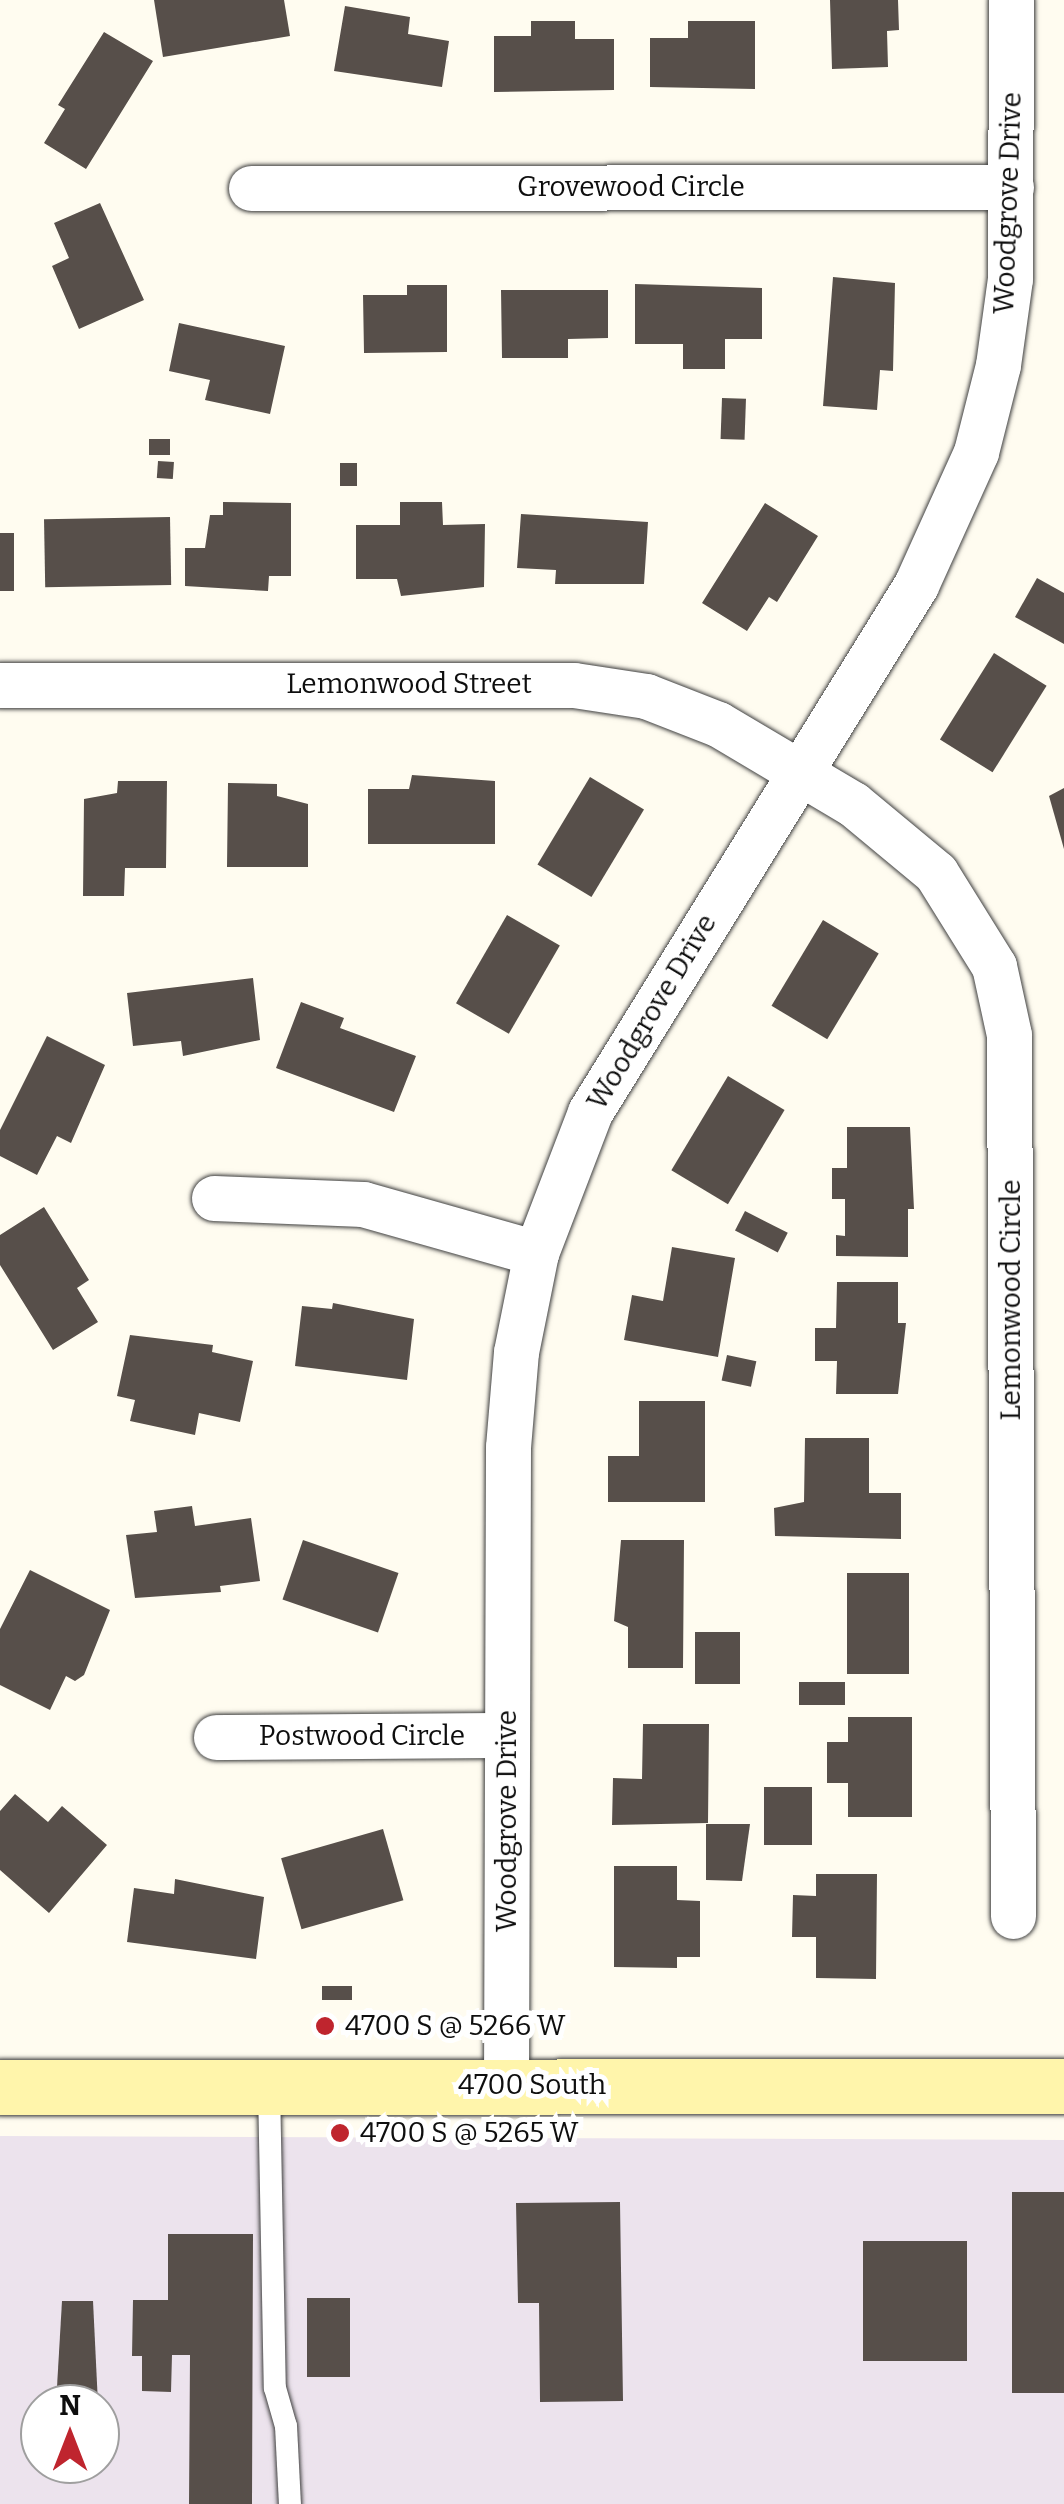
<!DOCTYPE html>
<style>
body{margin:0}
#map{position:relative;width:1064px;height:2504px;overflow:hidden;background:#fffcf0;font-family:Bitter,serif}
div>[style]{position:absolute}
.industrial>*{inset:0;background:#ece3ed}
.building>*{inset:0;background:#574f4a;transform-origin:0 0}
.roads{filter:drop-shadow(0 0 2px #414141) drop-shadow(0 0 2px #414141)}
.service>*{height:22px;margin:-11px;padding:0 11px;transform-origin:11px;border-radius:11px;background:#fff}
.minor>*{height:45px;margin:-22.5px;padding:0 22.5px;transform-origin:22.5px;border-radius:22.5px;background:#fff}
.secondary>*{height:55px;margin:-27.5px;padding:0 27.5px;transform-origin:27.5px;border-radius:27.5px;background:#fff5ab}
.dots>*{width:28px;height:28px;translate:-50% -50%;box-sizing:border-box;border:5px solid #fff;border-radius:50%}
span{translate:-50% -50%;white-space:nowrap;text-align:center;line-height:1.15;-webkit-text-stroke:10px #fff;paint-order:stroke}
.street-label{font-size:28px;color:#0e0e0e}
.poi-label{font-size:28px;color:#0e0e0e}
.left{translate:0 -50%;text-align:left}
.north{position:absolute;left:20px;top:2384px;width:100px;height:100px;box-sizing:border-box;background:#fff;border:2px solid #9f9f9f;border-radius:50%;rotate:0deg;font-size:28px;font-weight:700;line-height:40px;text-align:center;color:#0e0e0e}
.north::after{content:'';display:block;margin:auto;width:35px;height:45px;background:#bf252e;clip-path:polygon(50% 0,100% 100%,50% 72%,0 100%)}
</style>
<div id="map">
<div class="industrial">
<i style="clip-path:polygon(evenodd,0 2136px,1064px 2140px,1064px 2504px,0 2504px,0 2136px,40px 2404px,100px 2404px,100px 2464px,40px 2464px,40px 2404px)"></i>
</div>
<div class="building">
<i style="clip-path:polygon(154px 0,284px 0,290px 36px,163px 57px)"></i>
<i style="clip-path:polygon(830px 0,898px 0,899px 30px,887px 31px,888px 67px,832px 69px)"></i>
<i style="clip-path:polygon(345px 6px,410px 17px,408px 34px,449px 41px,442px 87px,334px 71px)"></i>
<i style="clip-path:polygon(531px 21px,575px 21px,575px 39px,614px 39px,614px 90px,494px 92px,494px 36px,531px 36px)"></i>
<i style="clip-path:polygon(688px 21px,755px 21px,755px 89px,650px 87px,650px 38px,688px 38px)"></i>
<i style="clip-path:polygon(104px 32px,153px 61px,86px 169px,44px 143px,65px 109px,58px 105px)"></i>
<i style="clip-path:polygon(100px 203px,144px 300px,79px 329px,52px 266px,69px 258px,54px 223px)"></i>
<i style="clip-path:polygon(833px 277px,895px 283px,893px 371px,880px 370px,877px 410px,823px 406px)"></i>
<i style="clip-path:polygon(635px 284px,762px 288px,762px 339px,725px 339px,725px 369px,683px 369px,683px 344px,635px 344px)"></i>
<i style="clip-path:polygon(407px 285px,447px 285px,447px 352px,364px 353px,363px 295px,407px 295px)"></i>
<i style="clip-path:polygon(501px 290px,608px 290px,608px 338px,568px 339px,568px 358px,502px 358px)"></i>
<i style="clip-path:polygon(179px 323px,285px 346px,270px 414px,205px 400px,210px 380px,169px 371px)"></i>
<i style="left:722px;top:398px;width:24px;height:41px;rotate:2deg"></i>
<i style="left:149px;top:439px;width:21px;height:16px"></i>
<i style="left:158px;top:461px;width:16px;height:17px;rotate:4deg"></i>
<i style="left:340px;top:463px;width:17px;height:23px"></i>
<i style="clip-path:polygon(223px 502px,291px 503px,291px 576px,269px 576px,268px 591px,185px 586px,185px 548px,205px 548px,210px 515px,223px 515px)"></i>
<i style="clip-path:polygon(400px 502px,442px 502px,443px 525px,485px 524px,484px 587px,401px 596px,397px 579px,356px 579px,356px 525px,400px 525px)"></i>
<i style="clip-path:polygon(765px 503px,818px 536px,777px 602px,769px 597px,747px 631px,702px 603px)"></i>
<i style="clip-path:polygon(521px 514px,648px 522px,644px 584px,555px 584px,556px 570px,517px 568px)"></i>
<i style="left:170px;top:517px;width:68px;height:126px;rotate:89deg"></i>
<i style="left:0;top:533px;width:14px;height:58px"></i>
<i style="clip-path:polygon(1037px 578px,1064px 593px,1064px 644px,1015px 617px)"></i>
<i style="left:994px;top:653px;width:62px;height:102px;rotate:32deg"></i>
<i style="clip-path:polygon(412px 775px,495px 781px,495px 844px,368px 844px,368px 789px,409px 789px)"></i>
<i style="left:590px;top:777px;width:63px;height:102px;rotate:31deg"></i>
<i style="clip-path:polygon(118px 781px,167px 781px,166px 868px,125px 868px,124px 896px,83px 896px,84px 799px,117px 793px)"></i>
<i style="clip-path:polygon(228px 783px,277px 784px,277px 796px,308px 804px,308px 867px,227px 867px)"></i>
<i style="clip-path:polygon(1064px 788px,1064px 849px,1049px 796px)"></i>
<i style="left:507px;top:915px;width:61px;height:102px;rotate:30deg"></i>
<i style="left:823px;top:920px;width:65px;height:100px;rotate:31deg"></i>
<i style="clip-path:polygon(253px 978px,260px 1040px,183px 1056px,181px 1041px,133px 1046px,127px 993px)"></i>
<i style="clip-path:polygon(301px 1002px,344px 1018px,340px 1028px,416px 1056px,394px 1112px,276px 1068px)"></i>
<i style="clip-path:polygon(47px 1036px,105px 1065px,71px 1143px,57px 1136px,37px 1175px,0 1156px,0 1130px)"></i>
<i style="left:728px;top:1076px;width:66px;height:110px;rotate:31deg"></i>
<i style="clip-path:polygon(847px 1127px,910px 1127px,914px 1209px,908px 1209px,908px 1257px,836px 1256px,836px 1235px,845px 1236px,845px 1199px,832px 1199px,832px 1168px,847px 1168px)"></i>
<i style="clip-path:polygon(44px 1207px,89px 1280px,77px 1288px,98px 1322px,53px 1350px,0 1265px,0 1235px)"></i>
<i style="left:745px;top:1211px;width:48px;height:22px;rotate:27deg"></i>
<i style="clip-path:polygon(672px 1247px,735px 1258px,718px 1357px,624px 1340px,632px 1295px,663px 1301px)"></i>
<i style="clip-path:polygon(837px 1282px,898px 1282px,898px 1323px,906px 1323px,898px 1394px,836px 1394px,837px 1361px,815px 1361px,815px 1328px,836px 1328px)"></i>
<i style="clip-path:polygon(333px 1303px,414px 1319px,407px 1380px,295px 1366px,302px 1306px,332px 1309px)"></i>
<i style="clip-path:polygon(130px 1335px,213px 1345px,212px 1352px,253px 1361px,240px 1422px,199px 1413px,195px 1435px,130px 1421px,135px 1400px,117px 1396px)"></i>
<i style="left:727px;top:1355px;width:30px;height:26px;rotate:12deg"></i>
<i style="clip-path:polygon(639px 1401px,705px 1401px,705px 1502px,608px 1502px,608px 1456px,639px 1456px)"></i>
<i style="clip-path:polygon(805px 1438px,869px 1438px,869px 1493px,901px 1493px,901px 1539px,775px 1536px,774px 1508px,804px 1502px)"></i>
<i style="clip-path:polygon(192px 1506px,195px 1526px,251px 1518px,260px 1581px,220px 1586px,221px 1592px,135px 1598px,126px 1535px,157px 1532px,154px 1511px)"></i>
<i style="left:303px;top:1540px;width:101px;height:63px;rotate:19deg"></i>
<i style="clip-path:polygon(621px 1540px,684px 1540px,683px 1668px,628px 1668px,628px 1627px,614px 1621px)"></i>
<i style="clip-path:polygon(30px 1570px,110px 1610px,84px 1675px,75px 1681px,66px 1676px,50px 1710px,0 1685px,0 1629px)"></i>
<i style="left:847px;top:1573px;width:62px;height:101px"></i>
<i style="left:695px;top:1632px;width:45px;height:52px"></i>
<i style="left:799px;top:1682px;width:46px;height:23px"></i>
<i style="clip-path:polygon(848px 1717px,912px 1717px,912px 1817px,848px 1817px,848px 1783px,827px 1783px,827px 1742px,848px 1742px)"></i>
<i style="clip-path:polygon(643px 1724px,709px 1724px,708px 1823px,612px 1825px,613px 1778px,642px 1779px)"></i>
<i style="left:764px;top:1787px;width:48px;height:58px"></i>
<i style="clip-path:polygon(15px 1794px,48px 1822px,62px 1806px,107px 1845px,49px 1913px,0 1870px,0 1811px)"></i>
<i style="clip-path:polygon(706px 1824px,750px 1824px,742px 1881px,706px 1880px)"></i>
<i style="left:383px;top:1829px;width:74px;height:106px;rotate:74deg"></i>
<i style="clip-path:polygon(614px 1866px,677px 1866px,677px 1900px,700px 1901px,700px 1957px,677px 1957px,677px 1968px,614px 1967px)"></i>
<i style="clip-path:polygon(816px 1874px,877px 1874px,876px 1979px,816px 1978px,816px 1937px,792px 1937px,793px 1895px,816px 1896px)"></i>
<i style="clip-path:polygon(175px 1879px,264px 1897px,256px 1959px,127px 1942px,134px 1888px,174px 1894px)"></i>
<i style="left:352px;top:1986px;width:14px;height:30px;rotate:90deg"></i>
<i style="left:1012px;top:2192px;width:52px;height:201px"></i>
<i style="clip-path:polygon(620px 2202px,623px 2401px,540px 2402px,539px 2303px,518px 2303px,516px 2203px)"></i>
<i style="clip-path:polygon(168px 2234px,253px 2234px,252px 2504px,189px 2504px,190px 2355px,172px 2355px,171px 2392px,142px 2391px,142px 2356px,132px 2356px,133px 2300px,168px 2300px)"></i>
<i style="left:967px;top:2241px;width:120px;height:104px;rotate:90deg"></i>
<i style="left:307px;top:2298px;width:43px;height:79px"></i>
<i style="clip-path:polygon(62px 2301px,93px 2301px,98px 2404px,56px 2404px)"></i>
</div>
<div class="roads">
<div class="service">
<i style="left:269px;top:2086px;width:302px;rotate:88.9deg"></i>
<i style="left:275px;top:2388px;width:40px;rotate:74deg"></i>
<i style="left:286px;top:2426px;width:78px;rotate:87.1deg"></i>
</div>
<div class="minor">
<i style="left:251px;top:188px;width:760px;rotate:-0.08deg"></i>
<i style="left:0;top:685px;width:574px"></i>
<i style="left:574px;top:685px;width:73px;rotate:8.7deg"></i>
<i style="left:646px;top:696px;width:77px;rotate:21.3deg"></i>
<i style="left:718px;top:724px;width:157px;rotate:30.7deg"></i>
<i style="left:853px;top:804px;width:108px;rotate:39.7deg"></i>
<i style="left:936px;top:873px;width:110px;rotate:58.1deg"></i>
<i style="left:994px;top:966px;width:71px;rotate:77.7deg"></i>
<i style="left:1009px;top:1035px;width:881px;rotate:89.74deg"></i>
<i style="left:214px;top:1198px;width:149px;rotate:2.3deg"></i>
<i style="left:363px;top:1204px;width:180px;rotate:15.8deg"></i>
<i style="left:216px;top:1737px;width:291px;rotate:-0.4deg"></i>
<i style="left:506px;top:2085px;width:638px;rotate:-89.82deg"></i>
<i style="left:508px;top:1447px;width:95px;rotate:-85.2deg"></i>
<i style="left:516px;top:1352px;width:101px;rotate:-78.6deg"></i>
<i style="left:536px;top:1253px;width:151px;rotate:-69deg"></i>
<i style="left:590px;top:1112px;width:620px;rotate:-58.26deg"></i>
<i style="left:916px;top:585px;width:146px;rotate:-65.7deg"></i>
<i style="left:976px;top:452px;width:90px;rotate:-75.8deg"></i>
<i style="left:998px;top:365px;width:87px;rotate:-82.1deg"></i>
<i style="left:1010px;top:279px;width:279px;rotate:-89.8deg"></i>
</div>
<div class="secondary">
<i style="left:0;top:2087px;width:1064px;rotate:-0.05deg"></i>
</div>
</div>
<div class="dots">
<i style="left:325px;top:2026px;background:#bf252e"></i>
<i style="left:340px;top:2133px;background:#bf252e"></i>
</div>
<div class="street-label">
<span style="left:631px;top:187px">Grovewood Circle</span>
<span style="left:1008px;top:203px;rotate:-88deg">Woodgrove Drive</span>
<span style="left:409px;top:684px">Lemonwood Street</span>
<span style="left:652px;top:1012px;rotate:-59deg">Woodgrove Drive</span>
<span style="left:1011px;top:1300px;rotate:-90deg">Lemonwood Circle</span>
<span style="left:362px;top:1736px">Postwood Circle</span>
<span style="left:507px;top:1821px;rotate:-90deg">Woodgrove Drive</span>
<span style="left:532px;top:2085px">4700 South</span>
</div>
<div class="poi-label">
<span class="left" style="left:345px;top:2026px">4700 S @ 5266 W</span>
<span class="left" style="left:360px;top:2133px">4700 S @ 5265 W</span>
</div>
<div class="north">N</div>
</div>
